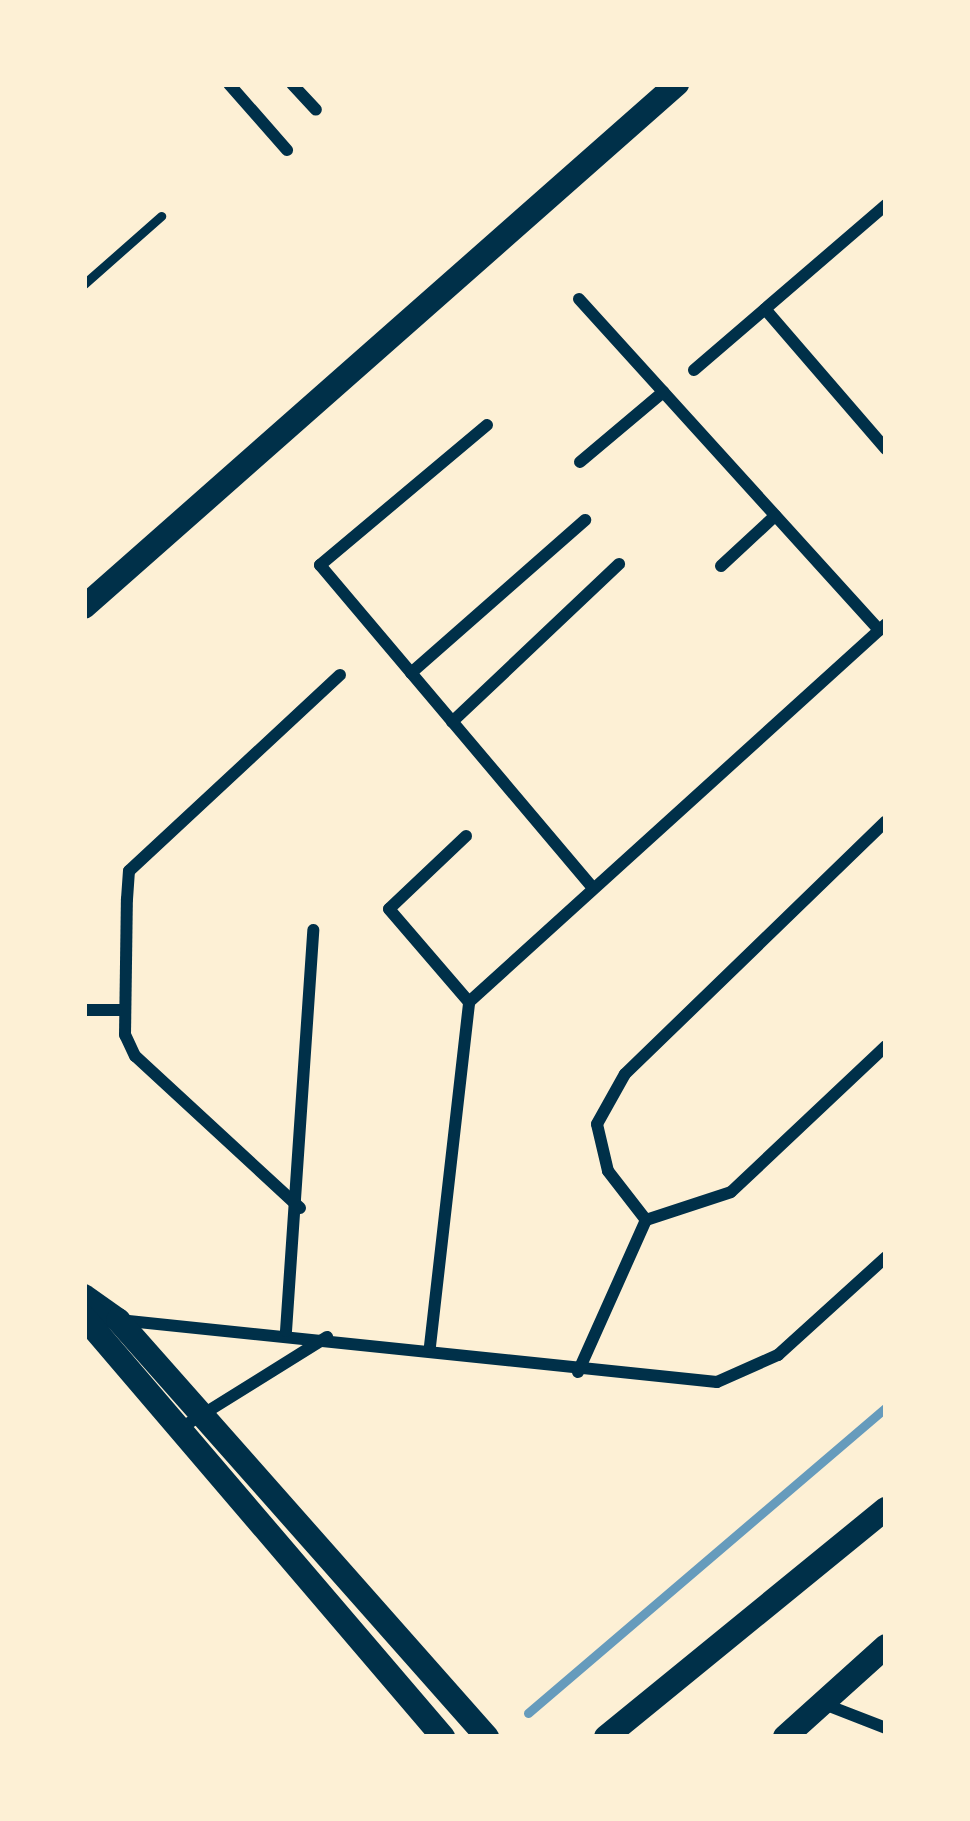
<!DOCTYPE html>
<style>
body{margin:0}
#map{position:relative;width:970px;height:1821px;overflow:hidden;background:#fdf0d5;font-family:"Golos Text",sans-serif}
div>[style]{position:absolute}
.stream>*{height:9px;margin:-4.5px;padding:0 4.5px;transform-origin:4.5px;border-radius:4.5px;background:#669bbc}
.service>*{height:9px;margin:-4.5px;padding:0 4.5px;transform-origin:4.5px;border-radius:4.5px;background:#003049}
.minor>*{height:12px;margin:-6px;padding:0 6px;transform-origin:6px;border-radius:6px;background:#003049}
.secondary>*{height:24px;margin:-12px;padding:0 12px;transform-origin:12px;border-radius:12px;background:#003049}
span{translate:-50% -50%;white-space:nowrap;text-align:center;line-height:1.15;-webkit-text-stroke:9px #fdf0d5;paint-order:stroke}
.frame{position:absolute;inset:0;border:87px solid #fdf0d5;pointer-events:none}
</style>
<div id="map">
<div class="stream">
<i style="left:528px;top:1713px;width:471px;rotate:-40.5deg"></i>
</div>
<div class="service">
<i style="left:84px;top:284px;width:103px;rotate:-41.4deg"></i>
</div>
<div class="minor">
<i style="left:229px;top:84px;width:88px;rotate:48.7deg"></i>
<i style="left:292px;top:84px;width:35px;rotate:47deg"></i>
<i style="left:579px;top:299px;width:447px;rotate:47.8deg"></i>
<i style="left:765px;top:309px;width:185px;rotate:49.2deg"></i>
<i style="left:694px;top:370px;width:253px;rotate:-40.7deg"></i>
<i style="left:487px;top:425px;width:218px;rotate:140deg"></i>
<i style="left:320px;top:565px;width:423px;rotate:49.8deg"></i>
<i style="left:580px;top:462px;width:109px;rotate:-40.1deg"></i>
<i style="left:721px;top:566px;width:74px;rotate:-42.8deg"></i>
<i style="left:411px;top:673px;width:232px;rotate:-41.3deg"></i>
<i style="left:452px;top:722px;width:230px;rotate:-43.4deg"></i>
<i style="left:466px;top:836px;width:106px;rotate:136.5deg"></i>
<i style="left:389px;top:909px;width:123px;rotate:49.3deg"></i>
<i style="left:84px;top:1010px;width:41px"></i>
<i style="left:300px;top:1208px;width:224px;rotate:-137.3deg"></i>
<i style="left:135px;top:1056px;width:23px;rotate:-115deg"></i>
<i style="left:125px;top:1035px;width:136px;rotate:-89.2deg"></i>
<i style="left:127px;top:899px;width:28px;rotate:-86deg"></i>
<i style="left:129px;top:871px;width:288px;rotate:-42.9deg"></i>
<i style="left:646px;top:1220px;width:62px;rotate:-127.8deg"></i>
<i style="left:608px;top:1171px;width:48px;rotate:-103.2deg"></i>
<i style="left:597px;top:1124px;width:57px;rotate:-60.8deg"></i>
<i style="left:625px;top:1074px;width:363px;rotate:-44.1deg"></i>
<i style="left:119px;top:1320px;width:601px;rotate:5.92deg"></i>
<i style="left:717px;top:1382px;width:67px;rotate:-23.9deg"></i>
<i style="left:778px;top:1355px;width:146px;rotate:-42.2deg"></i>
<i style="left:286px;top:1331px;width:402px;rotate:-86.1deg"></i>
<i style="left:430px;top:1346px;width:346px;rotate:-83.5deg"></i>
<i style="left:469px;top:1002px;width:563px;rotate:-42.19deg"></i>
<i style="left:578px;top:1372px;width:167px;rotate:-65.9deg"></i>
<i style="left:646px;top:1220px;width:89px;rotate:-18.2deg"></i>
<i style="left:731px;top:1192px;width:213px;rotate:-43.3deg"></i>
<i style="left:176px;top:1431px;width:178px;rotate:-31.9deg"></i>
<i style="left:824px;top:1704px;width:66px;rotate:21.2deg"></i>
</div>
<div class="secondary">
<i style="left:84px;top:607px;width:791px;rotate:-41.41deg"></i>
<i style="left:84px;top:1296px;width:42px;rotate:35.2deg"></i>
<i style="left:118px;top:1320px;width:557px;rotate:48.49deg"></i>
<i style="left:84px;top:1317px;width:553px;rotate:49.48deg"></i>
<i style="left:606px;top:1737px;width:361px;rotate:-39.2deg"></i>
<i style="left:785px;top:1737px;width:136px;rotate:-42deg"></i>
</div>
<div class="frame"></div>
</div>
